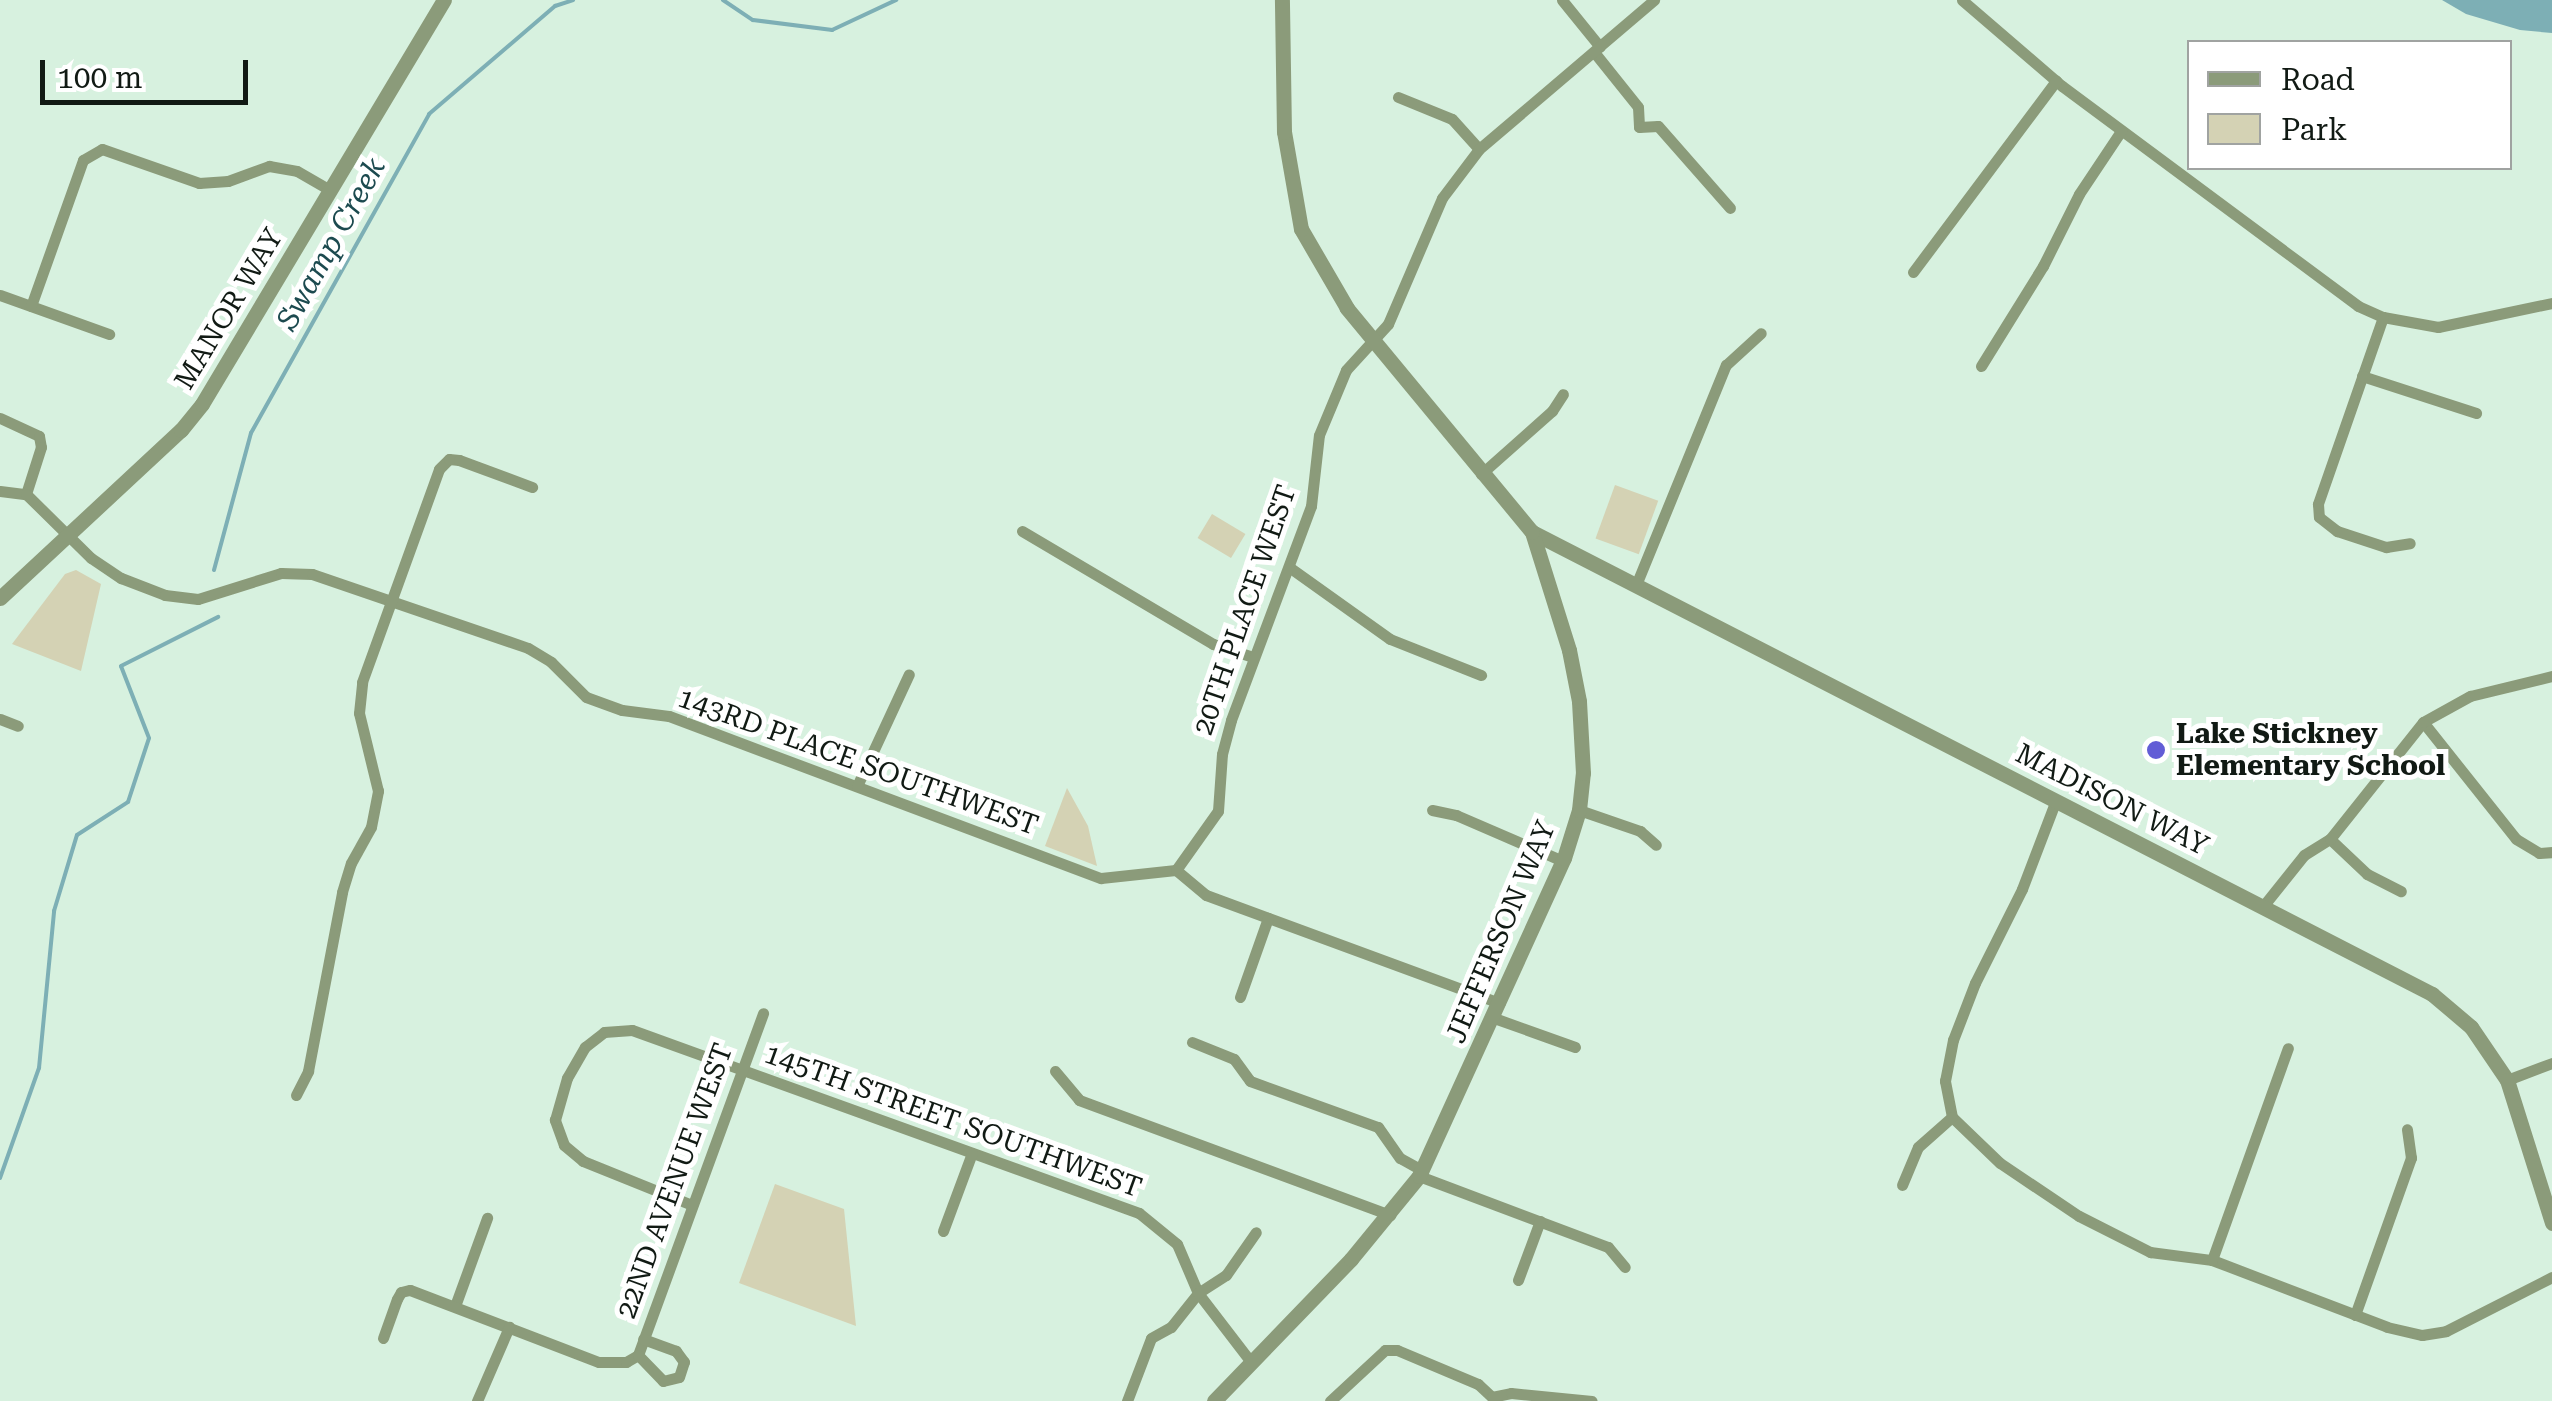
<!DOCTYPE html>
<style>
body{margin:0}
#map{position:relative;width:2552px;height:1401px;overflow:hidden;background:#d7f1df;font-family:"Roboto Serif",serif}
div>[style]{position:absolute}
.green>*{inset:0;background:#d4d2b4;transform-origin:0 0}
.water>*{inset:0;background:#7dafb5}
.stream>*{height:4px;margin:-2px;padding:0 2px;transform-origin:2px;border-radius:2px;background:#7dafb5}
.minor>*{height:11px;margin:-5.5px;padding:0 5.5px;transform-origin:5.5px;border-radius:5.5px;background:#8b9b7a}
.tertiary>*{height:15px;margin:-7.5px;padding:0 7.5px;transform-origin:7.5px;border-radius:7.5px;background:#8b9b7a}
.dots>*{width:28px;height:28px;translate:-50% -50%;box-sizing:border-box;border:5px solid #fff;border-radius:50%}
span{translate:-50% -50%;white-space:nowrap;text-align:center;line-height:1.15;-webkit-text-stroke:10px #fff;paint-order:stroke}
.street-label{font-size:28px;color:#111a14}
.poi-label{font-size:28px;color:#111a14;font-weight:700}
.left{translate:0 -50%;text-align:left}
.water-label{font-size:30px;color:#1c4a4f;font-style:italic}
.legend{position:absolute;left:2187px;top:40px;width:325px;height:130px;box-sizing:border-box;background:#fff;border:2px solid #a0a3a1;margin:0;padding:12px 18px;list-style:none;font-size:30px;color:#111a14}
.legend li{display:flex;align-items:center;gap:20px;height:50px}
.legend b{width:50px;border:2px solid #a0a3a1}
.scale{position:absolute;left:40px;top:60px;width:208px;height:45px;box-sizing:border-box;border:5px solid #111a14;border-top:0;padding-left:12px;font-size:30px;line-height:35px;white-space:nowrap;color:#111a14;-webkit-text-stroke:8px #fff;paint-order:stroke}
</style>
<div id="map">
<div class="green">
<i style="left:1615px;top:485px;width:46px;height:57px;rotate:20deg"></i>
<i style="left:1212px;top:514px;width:39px;height:28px;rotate:31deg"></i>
<i style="clip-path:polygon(76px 570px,101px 584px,81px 671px,12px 644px,65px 574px)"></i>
<i style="clip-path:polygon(1067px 788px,1088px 826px,1097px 866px,1045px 846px)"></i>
<i style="clip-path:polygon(775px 1184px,844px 1209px,856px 1326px,739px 1283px)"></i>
</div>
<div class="water">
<i style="clip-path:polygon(2442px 0,2552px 0,2552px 33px,2520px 30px,2466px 14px)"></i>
</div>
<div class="stream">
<i style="left:723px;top:0;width:36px;rotate:34deg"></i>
<i style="left:753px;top:20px;width:80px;rotate:7.2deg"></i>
<i style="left:832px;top:30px;width:71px;rotate:-25.1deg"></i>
<i style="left:214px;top:570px;width:142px;rotate:-74.9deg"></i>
<i style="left:251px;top:433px;width:365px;rotate:-60.8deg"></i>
<i style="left:429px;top:114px;width:166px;rotate:-40.6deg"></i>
<i style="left:555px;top:6px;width:19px;rotate:-18deg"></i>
<i style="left:0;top:1178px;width:117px;rotate:-70.5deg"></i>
<i style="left:39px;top:1068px;width:158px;rotate:-84.5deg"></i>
<i style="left:54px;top:911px;width:79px;rotate:-73.2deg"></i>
<i style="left:77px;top:835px;width:61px;rotate:-32.9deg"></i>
<i style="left:128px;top:802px;width:67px;rotate:-71.8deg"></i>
<i style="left:149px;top:738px;width:77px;rotate:-111.3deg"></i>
<i style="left:121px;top:666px;width:109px;rotate:-26.8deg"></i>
</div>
<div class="minor">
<i style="left:1562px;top:0;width:60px;rotate:51deg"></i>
<i style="left:1962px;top:0;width:132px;rotate:40.7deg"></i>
<i style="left:2062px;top:86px;width:369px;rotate:36.6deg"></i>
<i style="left:2358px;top:306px;width:27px;rotate:24deg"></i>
<i style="left:2383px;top:317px;width:56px;rotate:10.3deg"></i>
<i style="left:2438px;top:327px;width:116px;rotate:-11.9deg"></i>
<i style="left:1594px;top:52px;width:70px;rotate:51.3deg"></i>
<i style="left:1638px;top:107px;width:20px;rotate:87deg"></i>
<i style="left:1639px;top:127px;width:19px;rotate:-3deg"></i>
<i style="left:1658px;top:126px;width:109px;rotate:48.7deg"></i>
<i style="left:1398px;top:97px;width:58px;rotate:22.2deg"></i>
<i style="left:1452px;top:119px;width:40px;rotate:48deg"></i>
<i style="left:1913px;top:272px;width:239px;rotate:-53.2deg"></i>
<i style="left:0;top:295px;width:116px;rotate:19.7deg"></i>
<i style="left:31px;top:306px;width:155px;rotate:-70.4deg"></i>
<i style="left:83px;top:160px;width:22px;rotate:-30deg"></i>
<i style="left:102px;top:149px;width:103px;rotate:19.3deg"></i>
<i style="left:199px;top:183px;width:29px;rotate:-4deg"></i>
<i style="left:228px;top:181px;width:44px;rotate:-20.1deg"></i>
<i style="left:269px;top:166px;width:28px;rotate:10deg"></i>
<i style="left:297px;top:171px;width:38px;rotate:30deg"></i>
<i style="left:2383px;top:317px;width:198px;rotate:109.2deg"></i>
<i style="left:2318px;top:504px;width:13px;rotate:86deg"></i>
<i style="left:2319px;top:517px;width:23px;rotate:38deg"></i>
<i style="left:2337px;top:531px;width:52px;rotate:18.1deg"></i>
<i style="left:2386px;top:547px;width:24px;rotate:-9deg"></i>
<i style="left:1981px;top:366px;width:118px;rotate:-58.2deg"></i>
<i style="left:2043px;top:266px;width:80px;rotate:-63.4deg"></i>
<i style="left:2079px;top:194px;width:76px;rotate:-56.3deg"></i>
<i style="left:2362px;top:376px;width:120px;rotate:18deg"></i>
<i style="left:0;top:418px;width:43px;rotate:24.8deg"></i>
<i style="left:39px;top:436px;width:11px;rotate:80deg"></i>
<i style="left:41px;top:447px;width:49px;rotate:107.7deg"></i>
<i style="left:1481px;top:474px;width:95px;rotate:-41.6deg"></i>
<i style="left:1552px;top:411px;width:20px;rotate:-57deg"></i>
<i style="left:0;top:491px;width:26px;rotate:7deg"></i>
<i style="left:26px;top:494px;width:91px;rotate:44.6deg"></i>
<i style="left:91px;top:558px;width:36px;rotate:34deg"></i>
<i style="left:121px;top:578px;width:47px;rotate:21.1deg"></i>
<i style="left:165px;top:595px;width:33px;rotate:7deg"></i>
<i style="left:198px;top:599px;width:87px;rotate:-17.4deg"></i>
<i style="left:281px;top:573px;width:31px;rotate:2deg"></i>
<i style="left:312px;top:574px;width:228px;rotate:18.9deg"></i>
<i style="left:528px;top:648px;width:27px;rotate:31deg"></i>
<i style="left:551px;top:662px;width:49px;rotate:45deg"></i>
<i style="left:586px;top:697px;width:38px;rotate:20deg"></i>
<i style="left:622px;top:710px;width:47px;rotate:7.3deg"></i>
<i style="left:669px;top:716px;width:461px;rotate:20.6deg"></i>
<i style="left:1101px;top:878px;width:75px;rotate:-6.1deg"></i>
<i style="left:1176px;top:870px;width:39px;rotate:40deg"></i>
<i style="left:1206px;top:895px;width:313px;rotate:20.2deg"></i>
<i style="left:1022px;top:531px;width:222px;rotate:30.6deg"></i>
<i style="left:1213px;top:644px;width:42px;rotate:18deg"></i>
<i style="left:1289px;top:567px;width:124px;rotate:35.5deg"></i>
<i style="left:1390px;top:639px;width:98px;rotate:21.6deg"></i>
<i style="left:1636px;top:585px;width:238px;rotate:-67.8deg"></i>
<i style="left:1726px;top:365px;width:47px;rotate:-42.4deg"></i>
<i style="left:0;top:719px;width:19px;rotate:21deg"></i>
<i style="left:2423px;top:722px;width:149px;rotate:51.5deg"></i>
<i style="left:2516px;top:839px;width:27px;rotate:31deg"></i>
<i style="left:2539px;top:853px;width:13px;rotate:-4deg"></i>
<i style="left:857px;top:786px;width:123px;rotate:-65.1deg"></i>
<i style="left:1432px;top:810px;width:25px;rotate:12deg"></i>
<i style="left:1456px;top:815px;width:116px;rotate:23.3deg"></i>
<i style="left:1579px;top:810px;width:65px;rotate:19deg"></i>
<i style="left:1640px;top:831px;width:21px;rotate:41deg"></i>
<i style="left:2330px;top:839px;width:51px;rotate:43.4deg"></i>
<i style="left:2367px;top:874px;width:38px;rotate:27deg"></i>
<i style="left:1176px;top:870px;width:72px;rotate:-54.6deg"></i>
<i style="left:1218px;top:811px;width:57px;rotate:-86deg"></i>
<i style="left:1222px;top:754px;width:35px;rotate:-75deg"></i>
<i style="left:1231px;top:720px;width:228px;rotate:-69.5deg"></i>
<i style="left:1311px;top:506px;width:71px;rotate:-83.6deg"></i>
<i style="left:1319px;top:435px;width:70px;rotate:-67.4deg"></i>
<i style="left:1346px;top:370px;width:62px;rotate:-47.6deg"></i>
<i style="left:1388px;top:324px;width:137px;rotate:-66.8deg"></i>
<i style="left:1442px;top:198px;width:61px;rotate:-52.9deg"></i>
<i style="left:1479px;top:149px;width:230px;rotate:-40.4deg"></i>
<i style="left:2264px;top:905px;width:64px;rotate:-51.3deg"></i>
<i style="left:2304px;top:855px;width:31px;rotate:-32deg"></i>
<i style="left:2330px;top:839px;width:149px;rotate:-51.5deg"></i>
<i style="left:2423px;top:722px;width:54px;rotate:-29deg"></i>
<i style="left:2470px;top:696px;width:84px;rotate:-13.7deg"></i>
<i style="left:1240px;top:997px;width:84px;rotate:-70.5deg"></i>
<i style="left:1494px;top:1018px;width:86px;rotate:19.7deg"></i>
<i style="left:1192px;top:1042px;width:45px;rotate:22deg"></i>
<i style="left:1234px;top:1059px;width:27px;rotate:54deg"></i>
<i style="left:1250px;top:1081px;width:136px;rotate:19.8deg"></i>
<i style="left:1378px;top:1127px;width:38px;rotate:55deg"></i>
<i style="left:1400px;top:1158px;width:25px;rotate:29deg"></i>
<i style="left:1055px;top:1071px;width:38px;rotate:50deg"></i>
<i style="left:1079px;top:1100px;width:332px;rotate:20.3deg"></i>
<i style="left:2507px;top:1080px;width:48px;rotate:-20.7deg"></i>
<i style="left:296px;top:1095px;width:27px;rotate:-63deg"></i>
<i style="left:308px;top:1071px;width:182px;rotate:-79.2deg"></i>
<i style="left:342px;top:892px;width:30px;rotate:-73deg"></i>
<i style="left:351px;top:863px;width:41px;rotate:-60.9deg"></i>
<i style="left:371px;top:827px;width:37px;rotate:-79deg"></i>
<i style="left:378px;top:791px;width:80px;rotate:-103.7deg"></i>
<i style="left:359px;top:713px;width:31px;rotate:-84deg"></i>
<i style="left:362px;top:682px;width:226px;rotate:-70.1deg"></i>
<i style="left:439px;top:469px;width:14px;rotate:-45deg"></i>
<i style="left:449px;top:459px;width:10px;rotate:6deg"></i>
<i style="left:459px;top:460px;width:78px;rotate:20.3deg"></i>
<i style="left:1952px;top:1117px;width:66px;rotate:43.8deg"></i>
<i style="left:2000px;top:1163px;width:95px;rotate:33.9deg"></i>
<i style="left:2079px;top:1216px;width:80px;rotate:26.9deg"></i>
<i style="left:2150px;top:1252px;width:63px;rotate:7.4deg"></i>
<i style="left:2212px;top:1260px;width:187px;rotate:20.9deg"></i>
<i style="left:2387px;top:1327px;width:36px;rotate:13deg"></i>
<i style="left:2422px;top:1335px;width:24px;rotate:-9deg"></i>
<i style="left:2446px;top:1331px;width:119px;rotate:-27deg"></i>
<i style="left:1952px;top:1117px;width:37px;rotate:-101deg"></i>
<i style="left:1945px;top:1081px;width:42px;rotate:-79deg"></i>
<i style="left:1953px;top:1040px;width:61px;rotate:-68.9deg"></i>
<i style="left:1975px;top:983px;width:105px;rotate:-63.4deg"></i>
<i style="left:2022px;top:889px;width:95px;rotate:-69.1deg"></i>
<i style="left:1419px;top:1176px;width:202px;rotate:20.6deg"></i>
<i style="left:1608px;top:1247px;width:26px;rotate:50deg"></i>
<i style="left:1902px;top:1185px;width:41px;rotate:-67.2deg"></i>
<i style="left:1918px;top:1147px;width:45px;rotate:-41.4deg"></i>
<i style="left:692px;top:1205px;width:118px;rotate:-158deg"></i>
<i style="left:583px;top:1161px;width:25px;rotate:-140deg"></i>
<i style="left:564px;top:1145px;width:27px;rotate:-110deg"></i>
<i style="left:555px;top:1120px;width:44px;rotate:-74.1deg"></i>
<i style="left:567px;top:1078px;width:36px;rotate:-60deg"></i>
<i style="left:585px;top:1047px;width:24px;rotate:-38deg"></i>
<i style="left:604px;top:1032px;width:28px;rotate:-4deg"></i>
<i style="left:632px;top:1030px;width:539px;rotate:19.85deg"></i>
<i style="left:1139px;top:1213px;width:49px;rotate:39.2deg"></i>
<i style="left:1177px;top:1244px;width:53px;rotate:66.8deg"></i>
<i style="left:1198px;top:1293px;width:87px;rotate:52.5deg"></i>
<i style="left:943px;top:1231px;width:83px;rotate:-69.6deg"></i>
<i style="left:2212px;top:1260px;width:225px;rotate:-70.3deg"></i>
<i style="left:1518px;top:1280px;width:63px;rotate:-69.6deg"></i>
<i style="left:455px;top:1306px;width:94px;rotate:-70deg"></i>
<i style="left:2355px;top:1315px;width:167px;rotate:-70.4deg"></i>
<i style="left:2411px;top:1158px;width:29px;rotate:-98deg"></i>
<i style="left:383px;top:1338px;width:41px;rotate:-70.3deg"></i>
<i style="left:397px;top:1299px;width:8px;rotate:-60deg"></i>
<i style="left:401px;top:1292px;width:9px;rotate:-13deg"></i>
<i style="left:410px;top:1290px;width:202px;rotate:20.9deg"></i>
<i style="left:599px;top:1362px;width:27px"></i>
<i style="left:626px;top:1362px;width:14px;rotate:-30deg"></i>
<i style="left:638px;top:1355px;width:364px;rotate:-69.9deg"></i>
<i style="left:638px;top:1355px;width:36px;rotate:46deg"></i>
<i style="left:663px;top:1381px;width:16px;rotate:-14deg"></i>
<i style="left:679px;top:1377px;width:16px;rotate:-72deg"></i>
<i style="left:684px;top:1362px;width:14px;rotate:-126deg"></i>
<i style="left:676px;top:1351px;width:35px;rotate:-160deg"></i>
<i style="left:477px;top:1401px;width:81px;rotate:-66.6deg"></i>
<i style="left:1127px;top:1401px;width:67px;rotate:-69.1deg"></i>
<i style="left:1151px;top:1338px;width:23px;rotate:-29deg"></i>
<i style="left:1171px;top:1327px;width:43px;rotate:-51.5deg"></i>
<i style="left:1198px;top:1293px;width:33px;rotate:-33deg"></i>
<i style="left:1226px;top:1275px;width:52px;rotate:-55.1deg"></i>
<i style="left:1330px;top:1401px;width:75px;rotate:-42.8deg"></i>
<i style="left:1385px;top:1350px;width:12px"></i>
<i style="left:1397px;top:1350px;width:88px;rotate:22.8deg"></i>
<i style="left:1478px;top:1384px;width:19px;rotate:43deg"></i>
<i style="left:1492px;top:1397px;width:19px;rotate:-12deg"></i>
<i style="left:1511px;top:1393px;width:81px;rotate:5.6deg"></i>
</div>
<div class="tertiary">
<i style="left:1532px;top:532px;width:1012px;rotate:27.17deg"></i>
<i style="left:2432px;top:994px;width:51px;rotate:40.2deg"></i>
<i style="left:2471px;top:1027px;width:64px;rotate:55.8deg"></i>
<i style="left:2507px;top:1080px;width:150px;rotate:72.5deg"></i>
<i style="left:0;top:598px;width:247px;rotate:-42.9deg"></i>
<i style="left:181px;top:430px;width:33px;rotate:-51deg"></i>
<i style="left:202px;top:404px;width:471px;rotate:-59.1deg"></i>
<i style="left:1214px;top:1401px;width:197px;rotate:-46deg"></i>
<i style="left:1351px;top:1259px;width:107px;rotate:-50.7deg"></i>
<i style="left:1419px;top:1176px;width:349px;rotate:-65.5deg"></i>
<i style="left:1564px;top:858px;width:50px;rotate:-72.6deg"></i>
<i style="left:1579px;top:810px;width:37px;rotate:-84deg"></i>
<i style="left:1583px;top:773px;width:72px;rotate:-93.2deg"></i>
<i style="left:1579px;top:701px;width:52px;rotate:-101.1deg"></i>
<i style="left:1569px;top:650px;width:124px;rotate:-107.4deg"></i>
<i style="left:1532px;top:532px;width:291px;rotate:-129.6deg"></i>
<i style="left:1347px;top:308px;width:91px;rotate:-120.2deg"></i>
<i style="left:1301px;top:229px;width:98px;rotate:-99.9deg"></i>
<i style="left:1284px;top:132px;width:132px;rotate:-90.9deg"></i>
</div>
<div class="dots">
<i style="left:2156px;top:750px;background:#625dd6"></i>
</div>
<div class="street-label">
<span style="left:229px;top:309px;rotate:-59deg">MANOR WAY</span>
<span style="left:1245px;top:610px;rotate:-71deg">20TH PLACE WEST</span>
<span style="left:858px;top:762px;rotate:20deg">143RD PLACE SOUTHWEST</span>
<span style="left:2112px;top:800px;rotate:27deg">MADISON WAY</span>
<span style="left:1501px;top:932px;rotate:-67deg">JEFFERSON WAY</span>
<span style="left:953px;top:1121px;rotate:20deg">145TH STREET SOUTHWEST</span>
<span style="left:675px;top:1181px;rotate:-70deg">22ND AVENUE WEST</span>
</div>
<div class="poi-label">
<span class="left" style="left:2176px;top:750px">Lake Stickney<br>Elementary School</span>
</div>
<div class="water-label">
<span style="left:331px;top:244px;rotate:-61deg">Swamp Creek</span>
</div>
<ul class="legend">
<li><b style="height:12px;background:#8b9b7a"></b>Road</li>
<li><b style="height:28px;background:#d4d2b4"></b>Park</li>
</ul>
<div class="scale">100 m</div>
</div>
